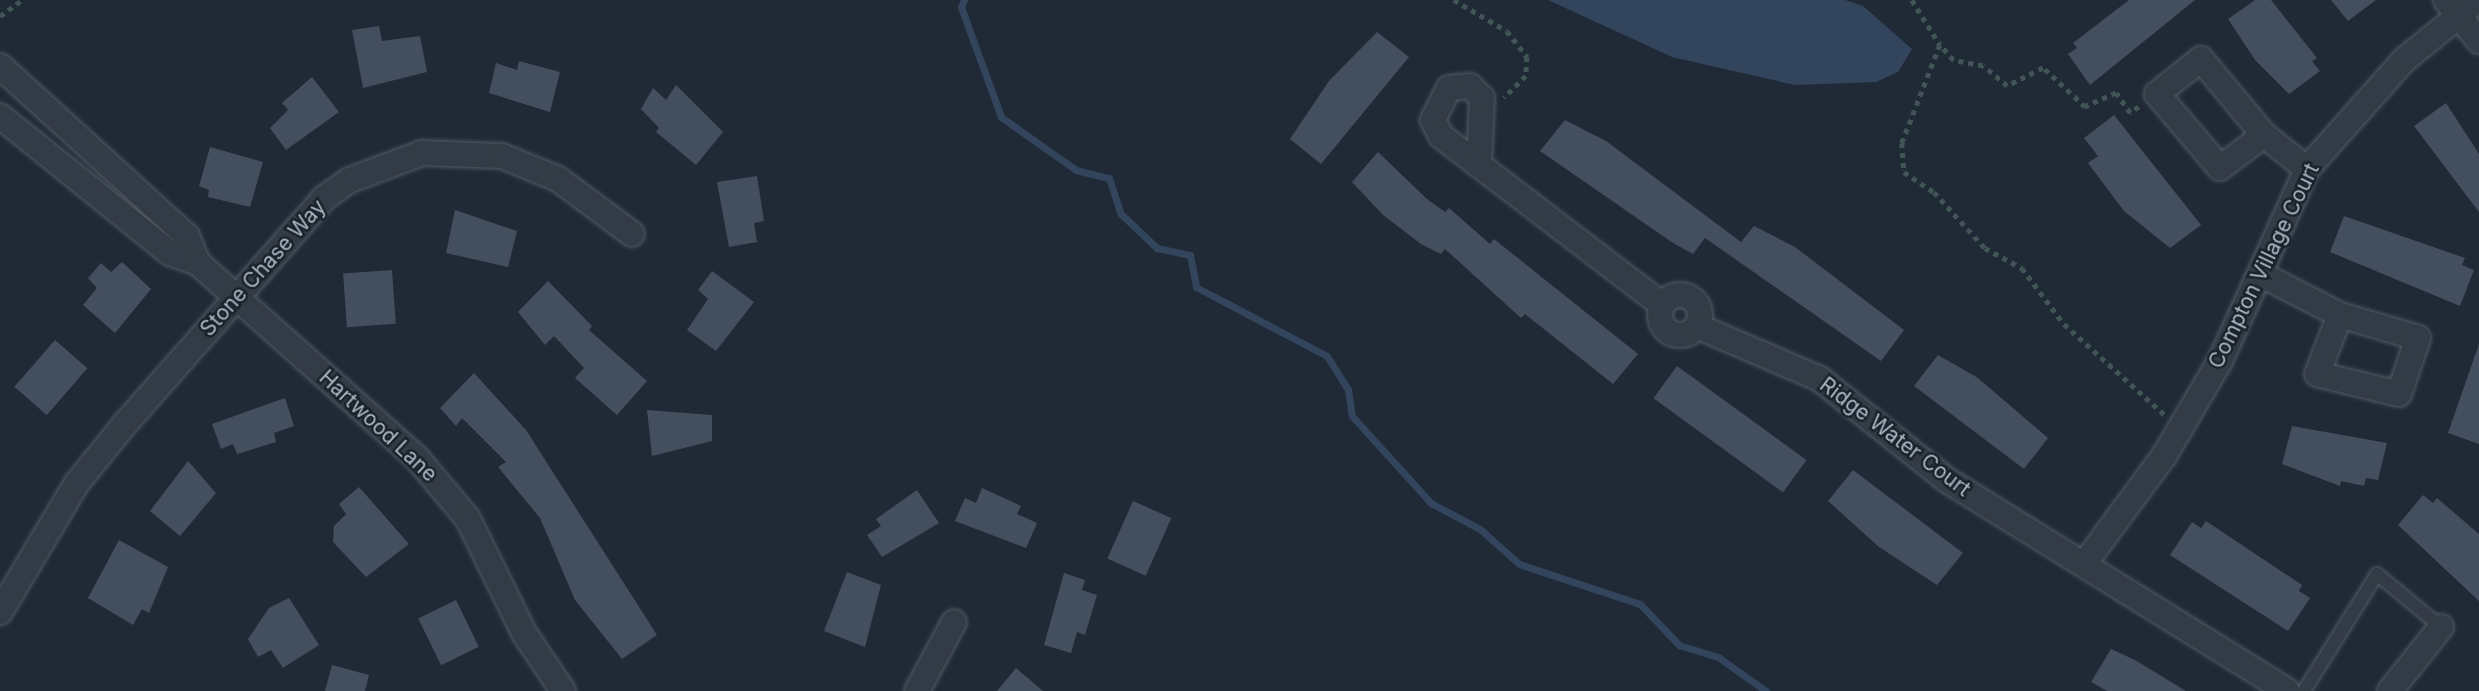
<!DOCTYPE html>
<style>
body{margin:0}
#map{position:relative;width:2479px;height:691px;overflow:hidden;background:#202a36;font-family:Inter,sans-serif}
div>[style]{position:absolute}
.water>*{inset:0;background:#33455d}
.stream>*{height:7px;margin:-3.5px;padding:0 3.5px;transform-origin:3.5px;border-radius:3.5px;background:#33455d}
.building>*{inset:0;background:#434f5e;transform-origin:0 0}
.path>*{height:4.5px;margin-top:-2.25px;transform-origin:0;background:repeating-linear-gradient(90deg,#415456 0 5px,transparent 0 10px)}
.roads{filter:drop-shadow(0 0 2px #515964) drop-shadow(0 0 2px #515964)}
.lane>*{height:12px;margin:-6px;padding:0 6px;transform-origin:6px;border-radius:6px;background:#333c46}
.street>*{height:24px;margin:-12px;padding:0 12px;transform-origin:12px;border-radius:12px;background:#333c46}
.street>.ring{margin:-12px;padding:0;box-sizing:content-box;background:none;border:24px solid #333c46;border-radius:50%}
span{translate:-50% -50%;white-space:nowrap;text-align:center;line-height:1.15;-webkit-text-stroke:5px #19212b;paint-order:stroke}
.street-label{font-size:21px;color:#adb6c3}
</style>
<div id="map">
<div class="water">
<i style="clip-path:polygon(1548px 0,1845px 0,1863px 6px,1912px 49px,1898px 72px,1876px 82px,1795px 85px,1672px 57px)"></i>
</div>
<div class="stream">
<i style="left:964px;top:0;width:8px;rotate:113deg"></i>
<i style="left:961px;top:7px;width:117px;rotate:70deg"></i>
<i style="left:1001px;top:117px;width:92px;rotate:35.2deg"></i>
<i style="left:1076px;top:170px;width:34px;rotate:14deg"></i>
<i style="left:1109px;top:178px;width:38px;rotate:72deg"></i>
<i style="left:1121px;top:214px;width:50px;rotate:43.4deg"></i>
<i style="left:1157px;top:248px;width:34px;rotate:12deg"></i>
<i style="left:1190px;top:255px;width:33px;rotate:79deg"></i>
<i style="left:1196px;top:287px;width:148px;rotate:27.8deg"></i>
<i style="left:1327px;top:356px;width:39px;rotate:58deg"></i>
<i style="left:1348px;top:389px;width:27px;rotate:82deg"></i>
<i style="left:1352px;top:416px;width:118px;rotate:47.8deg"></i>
<i style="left:1431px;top:503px;width:55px;rotate:28deg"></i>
<i style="left:1480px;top:529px;width:52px;rotate:41.9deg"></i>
<i style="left:1519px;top:564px;width:127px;rotate:18.3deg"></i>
<i style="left:1640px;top:604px;width:57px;rotate:46.4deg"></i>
<i style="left:1679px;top:645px;width:41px;rotate:17.1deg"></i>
<i style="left:1718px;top:657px;width:59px;rotate:35.3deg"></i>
</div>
<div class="building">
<i style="clip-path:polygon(2129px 0,2195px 0,2090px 85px,2068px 54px,2077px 48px,2073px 43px)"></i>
<i style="clip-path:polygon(2255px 0,2271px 0,2317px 58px,2312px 61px,2320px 71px,2289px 94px,2255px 60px,2228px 19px)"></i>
<i style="clip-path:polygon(2331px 0,2376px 0,2348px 21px)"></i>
<i style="clip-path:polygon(379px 26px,382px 41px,420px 36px,427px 72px,363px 88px,352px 30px)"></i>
<i style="clip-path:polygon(1377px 32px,1409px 57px,1321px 164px,1290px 139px,1329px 81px)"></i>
<i style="clip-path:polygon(519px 61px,560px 72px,550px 112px,489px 93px,496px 63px,517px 70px)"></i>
<i style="clip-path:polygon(312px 77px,339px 112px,286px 150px,270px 128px,288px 110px,282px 103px)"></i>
<i style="clip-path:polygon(676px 85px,723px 132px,696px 165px,656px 132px,659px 128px,641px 109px,653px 88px,666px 100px)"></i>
<i style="clip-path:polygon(2446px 103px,2479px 154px,2479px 212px,2414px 126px)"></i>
<i style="clip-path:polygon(2114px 115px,2201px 225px,2170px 248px,2124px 211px,2088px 163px,2098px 156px,2084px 138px)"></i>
<i style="clip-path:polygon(1565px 120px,1606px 141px,1741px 242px,1754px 226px,1795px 247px,1904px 330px,1881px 361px,1705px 238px,1693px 254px,1673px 243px,1540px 151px)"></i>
<i style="clip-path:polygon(210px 147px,263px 162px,250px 207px,208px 197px,209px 190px,199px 186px)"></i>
<i style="clip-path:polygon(1378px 152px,1427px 199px,1445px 212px,1449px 208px,1490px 244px,1494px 239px,1638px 354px,1613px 384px,1525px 314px,1521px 318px,1445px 249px,1441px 254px,1421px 244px,1383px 215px,1352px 182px)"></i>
<i style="clip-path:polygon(757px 176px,764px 221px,754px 223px,757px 242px,729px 247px,717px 182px)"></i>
<i style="clip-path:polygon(455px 210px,517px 231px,508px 267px,446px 253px)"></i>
<i style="clip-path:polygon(2344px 216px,2465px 258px,2462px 265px,2474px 270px,2460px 306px,2330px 252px)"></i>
<i style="clip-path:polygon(122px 262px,151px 289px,115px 333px,83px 305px,97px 288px,88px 278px,101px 263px,111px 272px)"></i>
<i style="left:392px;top:270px;width:54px;height:49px;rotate:86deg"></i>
<i style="clip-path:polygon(712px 271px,754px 302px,716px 351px,687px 330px,708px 299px,698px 290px)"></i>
<i style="clip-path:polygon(548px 281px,592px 326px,589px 330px,647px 381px,617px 415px,575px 378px,584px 368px,554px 336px,545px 345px,518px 312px)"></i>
<i style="left:55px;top:340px;width:43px;height:62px;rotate:41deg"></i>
<i style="clip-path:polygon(2479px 344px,2479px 444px,2448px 433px)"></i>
<i style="clip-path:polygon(1938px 355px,1978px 378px,2048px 438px,2024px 469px,1914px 386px)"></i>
<i style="left:1677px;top:366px;width:160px;height:40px;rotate:36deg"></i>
<i style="clip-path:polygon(474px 373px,526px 430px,657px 635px,622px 659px,575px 600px,540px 518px,498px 467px,506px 462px,462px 418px,456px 426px,440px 408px)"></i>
<i style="clip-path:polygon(285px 398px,294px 426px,274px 433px,276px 442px,237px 454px,233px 444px,221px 449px,212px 424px)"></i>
<i style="clip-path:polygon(647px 410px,712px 415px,712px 441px,652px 456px)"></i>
<i style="clip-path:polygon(2292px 426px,2387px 443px,2378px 480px,2366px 478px,2364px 486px,2341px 481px,2340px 486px,2282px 464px)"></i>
<i style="clip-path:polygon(188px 461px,216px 493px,180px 536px,150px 511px)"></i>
<i style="clip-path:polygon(1853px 470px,1963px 553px,1937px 585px,1879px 547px,1828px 501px)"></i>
<i style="clip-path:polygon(359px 487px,409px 544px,366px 577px,333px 542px,334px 526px,346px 514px,339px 504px)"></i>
<i style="clip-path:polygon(982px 488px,1021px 506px,1017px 514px,1037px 523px,1026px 548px,955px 521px,965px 498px,976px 503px)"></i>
<i style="clip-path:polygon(917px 490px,939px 523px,882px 557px,867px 535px,881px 526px,876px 519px)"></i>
<i style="clip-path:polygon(2423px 495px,2433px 503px,2437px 498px,2479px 534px,2479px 601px,2398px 525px)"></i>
<i style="left:1133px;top:501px;width:42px;height:63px;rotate:24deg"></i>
<i style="clip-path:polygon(2206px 521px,2302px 585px,2299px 591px,2310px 598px,2288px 631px,2170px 555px,2192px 522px,2201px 528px)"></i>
<i style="clip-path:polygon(119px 540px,168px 567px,149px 613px,142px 609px,133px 625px,88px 598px)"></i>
<i style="clip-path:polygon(847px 572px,881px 585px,865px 647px,824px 631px)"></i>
<i style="clip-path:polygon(1064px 573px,1085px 580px,1082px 590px,1097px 595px,1085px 635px,1077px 632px,1071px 653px,1044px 645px)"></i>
<i style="clip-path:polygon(289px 598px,319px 645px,283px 668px,271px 650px,258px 657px,248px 639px,269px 608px)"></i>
<i style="left:456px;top:600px;width:52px;height:42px;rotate:64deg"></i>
<i style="clip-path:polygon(2111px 649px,2135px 660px,2186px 691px,2107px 691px,2091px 682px)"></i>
<i style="clip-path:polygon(332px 665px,369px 675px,365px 691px,325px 691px)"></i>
<i style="clip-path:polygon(1016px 668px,1043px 691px,997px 691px)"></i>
</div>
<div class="path">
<i style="left:1454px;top:0;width:61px;rotate:30.3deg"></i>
<i style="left:1507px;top:31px;width:33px;rotate:52deg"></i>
<i style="left:1527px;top:57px;width:19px;rotate:93deg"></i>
<i style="left:1526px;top:76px;width:31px;rotate:135deg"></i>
<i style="left:1912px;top:0;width:53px;rotate:58.1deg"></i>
<i style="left:0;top:16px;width:27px;rotate:-36deg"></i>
<i style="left:2139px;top:107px;width:11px;rotate:146deg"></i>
<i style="left:2130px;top:113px;width:24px;rotate:-125deg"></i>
<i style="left:2116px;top:93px;width:34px;rotate:156deg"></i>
<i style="left:2085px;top:107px;width:57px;rotate:-137.1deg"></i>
<i style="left:2043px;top:68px;width:40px;rotate:153.4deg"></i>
<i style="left:2007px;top:86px;width:31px;rotate:-140deg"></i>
<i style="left:1983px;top:66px;width:31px;rotate:-169deg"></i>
<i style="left:1953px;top:60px;width:20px;rotate:-131deg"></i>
<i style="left:1940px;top:45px;width:105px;rotate:111.2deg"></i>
<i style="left:1902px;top:143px;width:29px;rotate:86deg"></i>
<i style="left:1904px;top:172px;width:36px;rotate:34deg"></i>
<i style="left:1934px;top:192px;width:76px;rotate:47.7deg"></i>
<i style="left:1985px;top:248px;width:42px;rotate:28.4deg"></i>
<i style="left:2022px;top:268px;width:70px;rotate:53.1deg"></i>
<i style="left:2064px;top:324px;width:135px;rotate:42deg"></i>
</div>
<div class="roads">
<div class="lane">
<i style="left:2304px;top:691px;width:138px;rotate:-58deg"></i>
<i style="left:2377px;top:574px;width:83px;rotate:39.6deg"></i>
</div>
<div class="street">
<i style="left:2446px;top:0;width:53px;rotate:51.2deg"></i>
<i style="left:0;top:66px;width:253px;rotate:42.3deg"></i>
<i style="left:187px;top:236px;width:29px;rotate:68deg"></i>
<i style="left:0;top:116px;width:218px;rotate:38.9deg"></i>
<i style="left:170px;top:253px;width:30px;rotate:20deg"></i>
<i style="left:198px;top:263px;width:292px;rotate:41.7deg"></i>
<i style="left:416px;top:457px;width:81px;rotate:50deg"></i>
<i style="left:468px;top:519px;width:127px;rotate:63.8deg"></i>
<i style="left:524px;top:633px;width:70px;rotate:56.1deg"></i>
<i style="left:2264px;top:135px;width:99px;rotate:-129.7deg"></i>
<i style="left:2201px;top:59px;width:56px;rotate:141.5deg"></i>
<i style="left:2157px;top:94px;width:97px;rotate:49.6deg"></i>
<i style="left:2220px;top:168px;width:55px;rotate:-36.9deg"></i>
<i style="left:2264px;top:135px;width:55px;rotate:38.3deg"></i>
<i style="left:1479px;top:165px;width:67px;rotate:-87.4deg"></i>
<i style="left:1482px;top:98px;width:17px;rotate:-135deg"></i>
<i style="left:1470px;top:86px;width:21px;rotate:175deg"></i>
<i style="left:1449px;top:88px;width:36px;rotate:117deg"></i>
<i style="left:1433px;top:120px;width:18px;rotate:63deg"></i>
<i style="left:1441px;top:136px;width:48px;rotate:37.3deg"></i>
<i style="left:1479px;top:165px;width:229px;rotate:37.4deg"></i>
<i style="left:2262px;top:275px;width:88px;rotate:27.1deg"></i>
<i style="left:2340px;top:315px;width:81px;rotate:16.4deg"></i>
<i style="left:2418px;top:338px;width:59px;rotate:108.7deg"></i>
<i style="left:2399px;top:394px;width:84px;rotate:-166.3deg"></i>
<i style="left:2317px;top:374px;width:63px;rotate:-68.7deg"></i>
<i class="ring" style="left:1660px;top:295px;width:16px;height:16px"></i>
<i style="left:1697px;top:326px;width:134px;rotate:23.3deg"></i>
<i style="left:1820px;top:379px;width:162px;rotate:38.5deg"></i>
<i style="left:1947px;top:480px;width:400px;rotate:31.8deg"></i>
<i style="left:2085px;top:563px;width:133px;rotate:-53.6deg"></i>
<i style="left:2164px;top:456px;width:110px;rotate:-59.5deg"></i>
<i style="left:2220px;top:361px;width:211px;rotate:-65.6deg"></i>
<i style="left:2307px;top:169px;width:146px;rotate:-48.3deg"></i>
<i style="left:2404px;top:60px;width:95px;rotate:-39deg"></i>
<i style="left:0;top:612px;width:150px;rotate:-59.2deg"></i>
<i style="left:77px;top:483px;width:76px;rotate:-50.9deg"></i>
<i style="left:125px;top:424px;width:301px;rotate:-48.6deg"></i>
<i style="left:324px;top:198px;width:32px;rotate:-35deg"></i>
<i style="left:350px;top:180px;width:77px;rotate:-20.6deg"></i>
<i style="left:422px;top:153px;width:80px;rotate:2.1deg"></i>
<i style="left:502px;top:156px;width:61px;rotate:22.3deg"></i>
<i style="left:558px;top:179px;width:92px;rotate:36.6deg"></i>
<i style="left:917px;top:691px;width:78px;rotate:-61.8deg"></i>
<i style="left:2390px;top:691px;width:82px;rotate:-51.4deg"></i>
</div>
</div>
<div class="street-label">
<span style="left:2264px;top:266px;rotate:-64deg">Compton Village Court</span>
<span style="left:263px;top:268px;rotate:-48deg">Stone Chase Way</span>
<span style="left:378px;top:426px;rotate:43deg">Hartwood Lane</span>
<span style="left:1895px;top:437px;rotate:37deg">Ridge Water Court</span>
</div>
</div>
